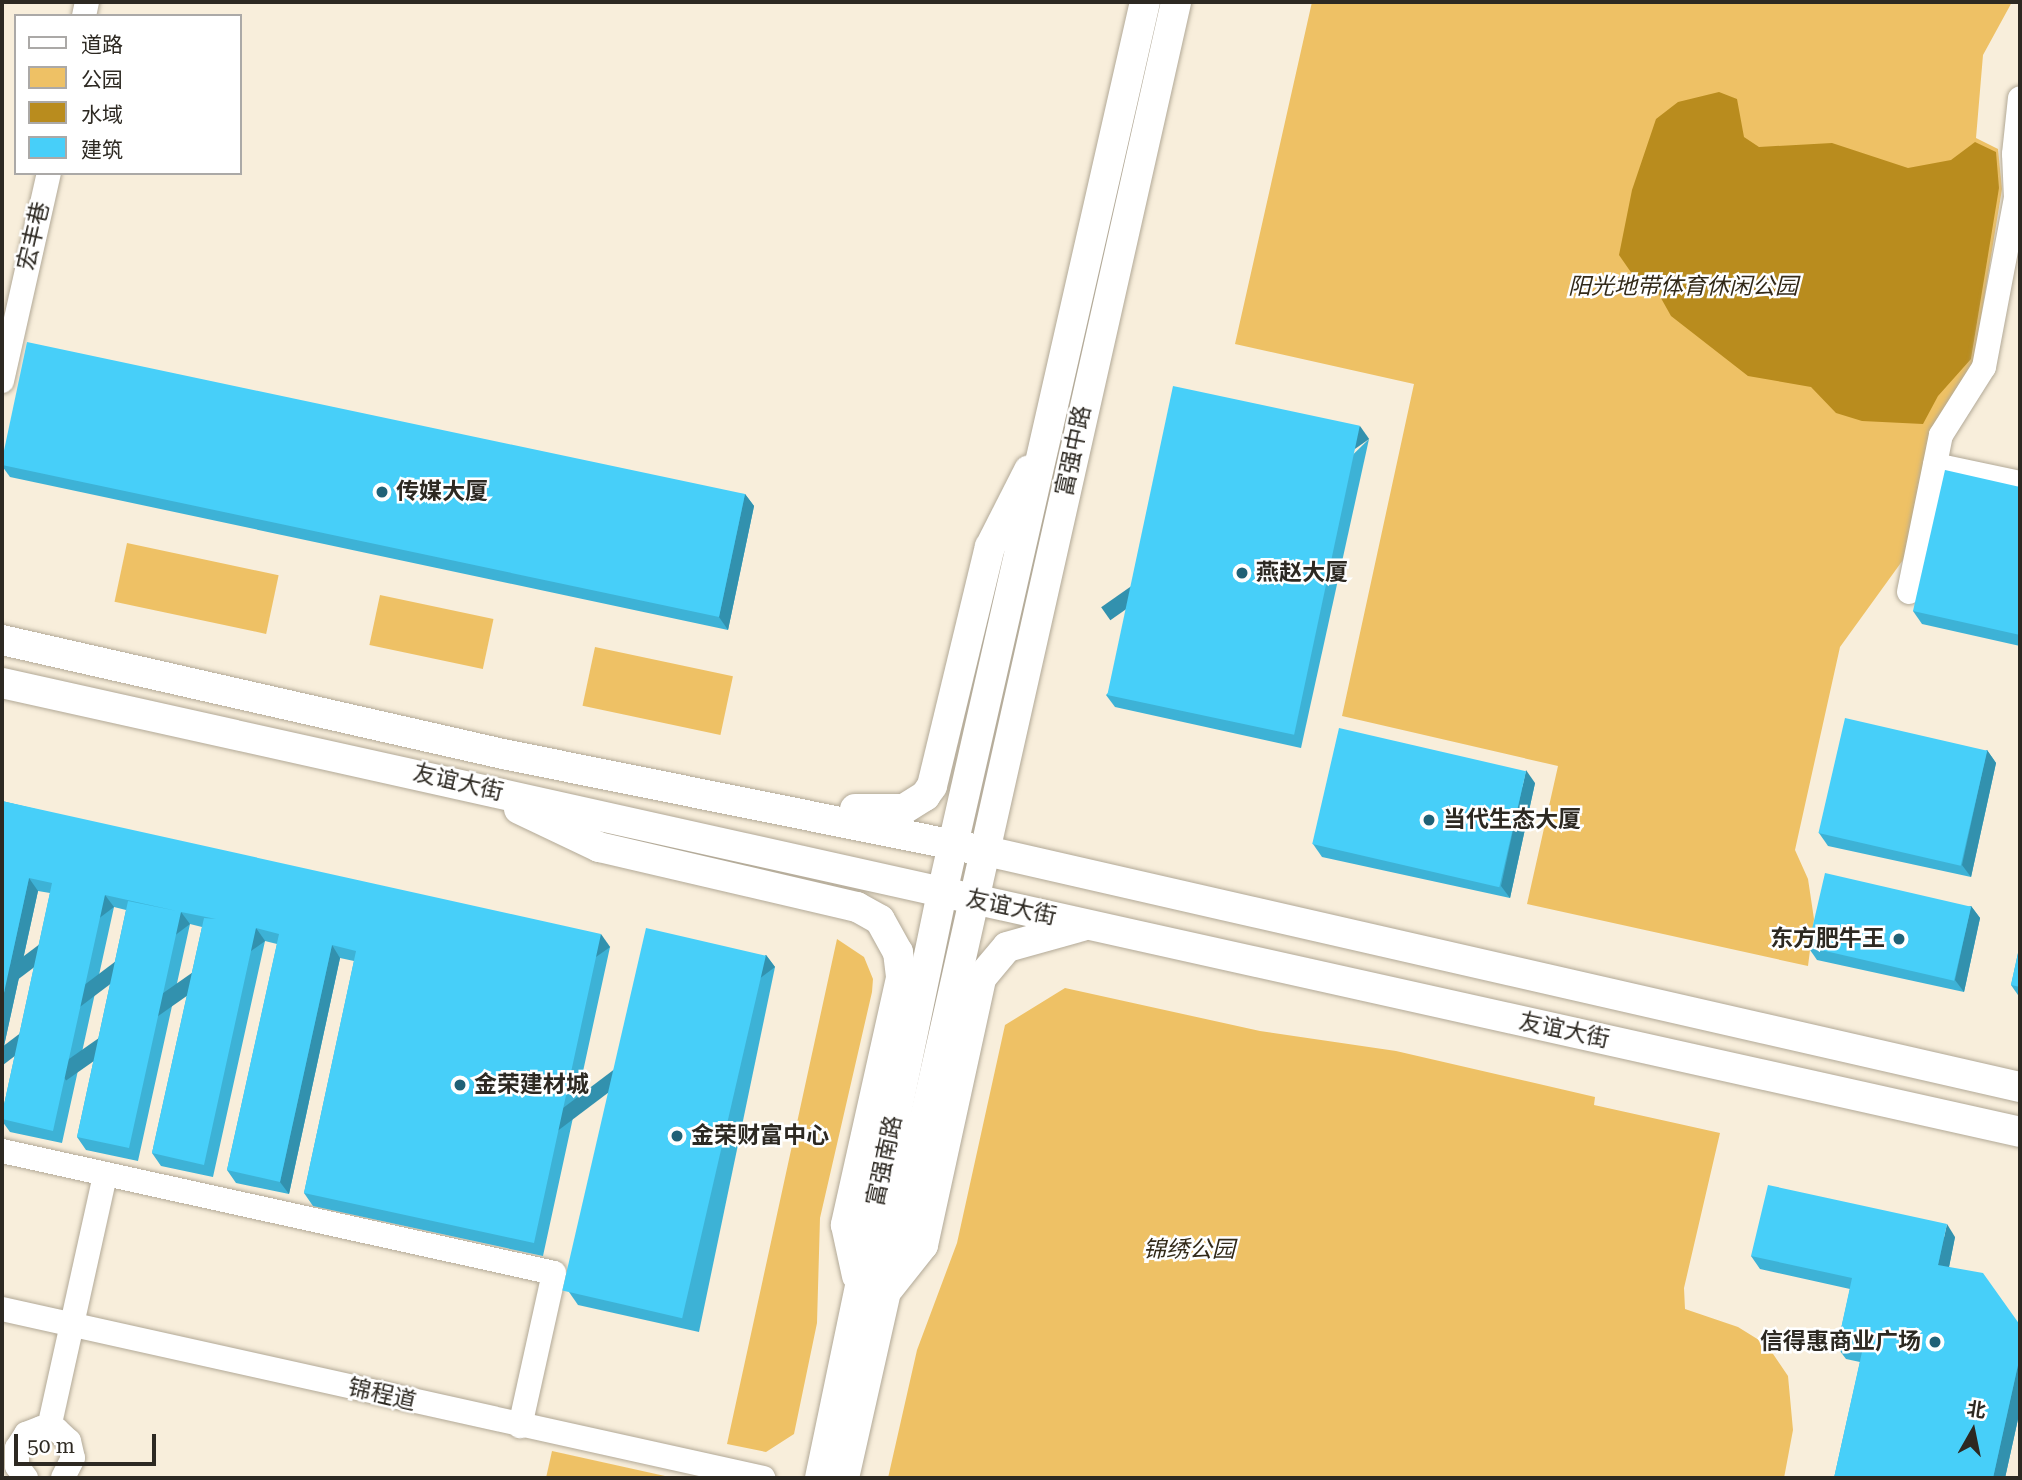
<!DOCTYPE html>
<meta charset="utf-8">
<style>
body{margin:0}
#map{position:relative;width:2022px;height:1480px;overflow:hidden;background:#f8eedb;font-family:"Roboto Serif","Noto Sans SC",serif}
div>[style]{position:absolute}
.green>*{inset:0;background:#eec165;transform-origin:0 0}
.water>*{inset:0;background:#b98c1e}
.roads{filter:drop-shadow(0 0 2px #b2a997) drop-shadow(0 0 2px #b2a997)}
.minor>*{height:24px;margin:-12px;padding:0 12px;transform-origin:12px;border-radius:12px;background:#fff}
.major>*{height:30px;margin:-15px;padding:0 15px;transform-origin:15px;border-radius:15px;background:#fff}
.wall>*{inset:0;background:#3db2d6}
.shaded-wall>*{inset:0;background:#3291ae;transform-origin:0 0}
.building>*{inset:0;background:#47cff9;transform-origin:0 0}
.dots>*{width:19px;height:19px;translate:-50% -50%;box-sizing:border-box;border:4px solid #fff;border-radius:50%}
span{translate:-50% -50%;white-space:nowrap;text-align:center;line-height:1.15;-webkit-text-stroke:5px #fff;paint-order:stroke}
.street-label{font-size:23px;color:#2d2922}
.park-label{font-size:23px;color:#332a19;font-style:italic}
.poi-label{font-size:23px;color:#2d2922;font-weight:700}
.left{translate:0 -50%;text-align:left}
.right{translate:-100% -50%;text-align:right}
.frame{position:absolute;inset:0;border:4px solid #2d2922;pointer-events:none}
.legend{position:absolute;left:14px;top:14px;width:228px;height:161px;box-sizing:border-box;background:#fff;border:2px solid #aba9a7;margin:0;padding:9px 12px;list-style:none;font-size:21px;color:#2d2922}
.legend li{display:flex;align-items:center;gap:14px;height:35px}
.legend b{width:35px;border:2px solid #aba9a7}
.north{position:absolute;left:1938px;top:1396px;width:70px;height:70px;-webkit-text-stroke:5px #fff;paint-order:stroke;rotate:9deg;font-size:19px;font-weight:700;line-height:28px;text-align:center;color:#2d2922}
.north::after{content:'';display:block;margin:auto;width:24px;height:32px;background:#2d2922;clip-path:polygon(50% 0,100% 100%,50% 72%,0 100%)}
.scale{position:absolute;left:14px;top:1434px;width:142px;height:32px;box-sizing:border-box;border:4px solid #2d2922;border-top:0;padding-left:9px;font-size:21px;line-height:24px;white-space:nowrap;color:#2d2922;-webkit-text-stroke:5px #fff;paint-order:stroke}
</style>
<div id="map">
<div class="green">
<i style="clip-path:polygon(1312px 2px,2012px 2px,1983px 55px,1976px 138px,1998px 149px,2002px 189px,1974px 361px,1908px 553px,1840px 647px,1795px 850px,1808px 879px,1814px 919px,1808px 966px,1527px 904px,1558px 766px,1342px 716px,1414px 384px,1235px 344px)"></i>
<i style="left:127px;top:543px;width:155px;height:60px;rotate:12deg"></i>
<i style="left:380px;top:595px;width:116px;height:51px;rotate:12deg"></i>
<i style="left:595px;top:647px;width:141px;height:60px;rotate:12deg"></i>
<i style="clip-path:polygon(837px 939px,864px 957px,873px 979px,872px 992px,820px 1218px,817px 1323px,794px 1434px,766px 1452px,727px 1444px)"></i>
<i style="clip-path:polygon(1065px 988px,1260px 1031px,1396px 1051px,1595px 1097px,1594px 1105px,1720px 1133px,1684px 1288px,1685px 1309px,1738px 1327px,1767px 1345px,1788px 1376px,1793px 1430px,1784px 1478px,888px 1478px,917px 1350px,957px 1243px,1005px 1025px)"></i>
<i style="clip-path:polygon(552px 1451px,674px 1478px,546px 1478px)"></i>
</div>
<div class="water">
<i style="clip-path:polygon(1719px 92px,1737px 99px,1744px 137px,1759px 147px,1832px 143px,1908px 168px,1951px 160px,1975px 142px,1996px 152px,1999px 188px,1971px 359px,1938px 396px,1923px 424px,1862px 421px,1836px 413px,1811px 387px,1748px 376px,1671px 316px,1657px 291px,1637px 281px,1619px 255px,1632px 190px,1656px 119px,1678px 102px)"></i>
</div>
<div class="roads">
<div class="minor">
<i style="left:84px;top:16px;width:14px;rotate:-78deg"></i>
<i style="left:2px;top:381px;width:213px;rotate:-77.3deg"></i>
<i style="left:1935px;top:465px;width:87px;rotate:12deg"></i>
<i style="left:1909px;top:592px;width:160px;rotate:-78.5deg"></i>
<i style="left:1941px;top:435px;width:80px;rotate:-57.7deg"></i>
<i style="left:1984px;top:367px;width:172px;rotate:-79.3deg"></i>
<i style="left:2016px;top:198px;width:44px;rotate:-92.6deg"></i>
<i style="left:2014px;top:154px;width:56px;rotate:-83.9deg"></i>
<i style="left:2px;top:1151px;width:565px;rotate:12.46deg"></i>
<i style="left:554px;top:1273px;width:157px;rotate:102.5deg"></i>
<i style="left:2px;top:1309px;width:780px;rotate:12.52deg"></i>
<i style="left:49px;top:1428px;width:259px;rotate:-77.5deg"></i>
<i style="left:26px;top:1478px;width:15px;rotate:-127deg"></i>
<i style="left:17px;top:1466px;width:18px;rotate:-90deg"></i>
<i style="left:17px;top:1448px;width:17px;rotate:-57deg"></i>
<i style="left:26px;top:1434px;width:16px;rotate:-22deg"></i>
<i style="left:41px;top:1428px;width:16px;rotate:7deg"></i>
<i style="left:57px;top:1430px;width:16px;rotate:43deg"></i>
<i style="left:69px;top:1441px;width:17px;rotate:77deg"></i>
<i style="left:73px;top:1458px;width:22px;rotate:117deg"></i>
</div>
<div class="major">
<i style="left:2px;top:640px;width:514px;rotate:12.82deg"></i>
<i style="left:503px;top:754px;width:493px;rotate:11.4deg"></i>
<i style="left:986px;top:851px;width:1061px;rotate:12.86deg"></i>
<i style="left:2px;top:683px;width:2067px;rotate:12.54deg"></i>
<i style="left:519px;top:809px;width:89px;rotate:25.4deg"></i>
<i style="left:599px;top:847px;width:265px;rotate:13.1deg"></i>
<i style="left:857px;top:907px;width:26px;rotate:29deg"></i>
<i style="left:880px;top:920px;width:37px;rotate:61deg"></i>
<i style="left:898px;top:952px;width:26px;rotate:83deg"></i>
<i style="left:901px;top:978px;width:253px;rotate:102.6deg"></i>
<i style="left:846px;top:1225px;width:52px;rotate:77.8deg"></i>
<i style="left:855px;top:809px;width:49px"></i>
<i style="left:904px;top:809px;width:25px;rotate:-32deg"></i>
<i style="left:925px;top:796px;width:12px;rotate:-55deg"></i>
<i style="left:932px;top:786px;width:246px;rotate:-76.4deg"></i>
<i style="left:990px;top:547px;width:86px;rotate:-63.1deg"></i>
<i style="left:889px;top:1288px;width:55px;rotate:-51.7deg"></i>
<i style="left:923px;top:1245px;width:273px;rotate:-77.7deg"></i>
<i style="left:981px;top:978px;width:40px;rotate:-50deg"></i>
<i style="left:1007px;top:947px;width:78px;rotate:-15.6deg"></i>
<i style="left:820px;top:1478px;width:598px;rotate:-78.22deg"></i>
<i style="left:942px;top:893px;width:914px;rotate:-77.17deg"></i>
<i style="left:844px;top:1478px;width:1513px;rotate:-77.32deg"></i>
</div>
</div>
<div class="wall">
<i style="clip-path:polygon(1369px 439px,1301px 748px,1115px 707px,1106px 695px)"></i>
<i style="clip-path:polygon(2px 460px,745px 494px,754px 506px,728px 630px,10px 477px,2px 466px)"></i>
<i style="clip-path:polygon(2020px 487px,2020px 646px,1922px 624px,1913px 611px)"></i>
<i style="clip-path:polygon(1987px 750px,1996px 763px,1971px 877px,1828px 846px,1819px 833px)"></i>
<i style="clip-path:polygon(1535px 783px,1510px 898px,1322px 857px,1313px 844px)"></i>
<i style="clip-path:polygon(2px 801px,610px 947px,543px 1256px,313px 1206px,304px 1193px,354px 961px,340px 958px,289px 1194px,236px 1183px,227px 1170px,277px 944px,265px 941px,213px 1177px,161px 1166px,152px 1153px,202px 927px,190px 924px,138px 1161px,86px 1150px,77px 1137px,126px 910px,114px 907px,62px 1143px,10px 1132px,2px 1121px,2px 1114px,50px 893px,38px 891px,2px 1055px)"></i>
<i style="clip-path:polygon(1971px 906px,1980px 918px,1964px 992px,1817px 960px,1808px 947px)"></i>
<i style="clip-path:polygon(2020px 944px,2020px 998px,2011px 985px)"></i>
<i style="clip-path:polygon(766px 955px,775px 967px,699px 1332px,578px 1305px,569px 1292px)"></i>
<i style="clip-path:polygon(1955px 1237px,1949px 1267px,2020px 1325px,2020px 1410px,2005px 1478px,1834px 1478px,1860px 1362px,1846px 1359px,1837px 1347px,1850px 1289px,1760px 1269px,1751px 1256px)"></i>
</div>
<div class="shaded-wall">
<i style="left:1360px;top:426px;width:16px;height:316px;rotate:55deg"></i>
<i style="clip-path:polygon(745px 494px,754px 506px,728px 630px,719px 617px)"></i>
<i style="clip-path:polygon(1987px 750px,1996px 763px,1971px 877px,1962px 865px)"></i>
<i style="clip-path:polygon(1526px 770px,1535px 783px,1510px 898px,1501px 886px)"></i>
<i style="clip-path:polygon(29px 878px,38px 891px,2px 1055px,2px 1002px)"></i>
<i style="left:105px;top:895px;width:15px;height:242px;rotate:53deg"></i>
<i style="clip-path:polygon(1971px 906px,1980px 918px,1964px 992px,1955px 980px)"></i>
<i style="left:181px;top:912px;width:15px;height:242px;rotate:53deg"></i>
<i style="left:256px;top:928px;width:16px;height:243px;rotate:55deg"></i>
<i style="left:601px;top:934px;width:16px;height:316px;rotate:55deg"></i>
<i style="clip-path:polygon(332px 945px,340px 958px,289px 1194px,280px 1182px)"></i>
<i style="left:766px;top:955px;width:15px;height:372px;rotate:53deg"></i>
<i style="clip-path:polygon(1947px 1224px,1955px 1237px,1947px 1277px,1938px 1265px)"></i>
<i style="clip-path:polygon(2020px 1356px,2020px 1410px,2005px 1478px,1993px 1478px)"></i>
</div>
<div class="building">
<i style="clip-path:polygon(27px 342px,745px 494px,719px 617px,2px 465px,2px 460px)"></i>
<i style="left:1173px;top:386px;width:191px;height:316px;rotate:12deg"></i>
<i style="clip-path:polygon(1945px 470px,2020px 487px,2020px 635px,1913px 611px)"></i>
<i style="left:1845px;top:718px;width:146px;height:118px;rotate:13deg"></i>
<i style="left:1339px;top:728px;width:192px;height:119px;rotate:13deg"></i>
<i style="clip-path:polygon(2px 801px,601px 934px,534px 1243px,304px 1193px,356px 951px,332px 945px,280px 1182px,227px 1170px,279px 934px,256px 928px,204px 1165px,152px 1153px,204px 918px,216px 919px,181px 912px,129px 1148px,77px 1137px,128px 901px,177px 911px,105px 895px,53px 1131px,2px 1119px,2px 1114px,52px 883px,29px 878px,2px 1002px)"></i>
<i style="left:1825px;top:873px;width:150px;height:76px;rotate:13deg"></i>
<i style="left:646px;top:928px;width:123px;height:372px;rotate:13deg"></i>
<i style="clip-path:polygon(2020px 944px,2020px 987px,2011px 985px)"></i>
<i style="clip-path:polygon(1768px 1185px,1947px 1224px,1938px 1265px,1983px 1273px,2020px 1325px,2020px 1356px,1993px 1478px,1834px 1478px,1862px 1352px,1837px 1347px,1852px 1278px,1751px 1256px)"></i>
</div>
<div class="dots">
<i style="left:382px;top:492px;background:#206176"></i>
<i style="left:1242px;top:573px;background:#206176"></i>
<i style="left:1429px;top:820px;background:#206176"></i>
<i style="left:1899px;top:939px;background:#206176"></i>
<i style="left:460px;top:1085px;background:#206176"></i>
<i style="left:677px;top:1136px;background:#206176"></i>
<i style="left:1935px;top:1342px;background:#206176"></i>
</div>
<div class="street-label">
<span style="left:34px;top:236px;rotate:-77deg">宏丰巷</span>
<span style="left:1074px;top:451px;rotate:-78deg">富强中路</span>
<span style="left:458px;top:783px;rotate:13deg">友谊大街</span>
<span style="left:1011px;top:908px;rotate:12deg">友谊大街</span>
<span style="left:1564px;top:1031px;rotate:12deg">友谊大街</span>
<span style="left:885px;top:1161px;rotate:-78deg">富强南路</span>
<span style="left:382px;top:1395px;rotate:13deg">锦程道</span>
</div>
<div class="park-label">
<span style="left:1683px;top:287px">阳光地带体育休闲公园</span>
<span style="left:1189px;top:1250px">锦绣公园</span>
</div>
<div class="poi-label">
<span class="left" style="left:396px;top:492px">传媒大厦</span>
<span class="left" style="left:1256px;top:573px">燕赵大厦</span>
<span class="left" style="left:1443px;top:820px">当代生态大厦</span>
<span class="right" style="left:1885px;top:939px">东方肥牛王</span>
<span class="left" style="left:474px;top:1085px">金荣建材城</span>
<span class="left" style="left:691px;top:1136px">金荣财富中心</span>
<span class="right" style="left:1921px;top:1342px">信得惠商业广场</span>
</div>
<div class="frame"></div>
<ul class="legend">
<li><b style="height:9px;background:#fff"></b>道路</li>
<li><b style="height:19px;background:#eec165"></b>公园</li>
<li><b style="height:19px;background:#b98c1e"></b>水域</li>
<li><b style="height:19px;background:#47cff9"></b>建筑</li>
</ul>
<div class="north">北</div>
<div class="scale">50 m</div>
</div>
